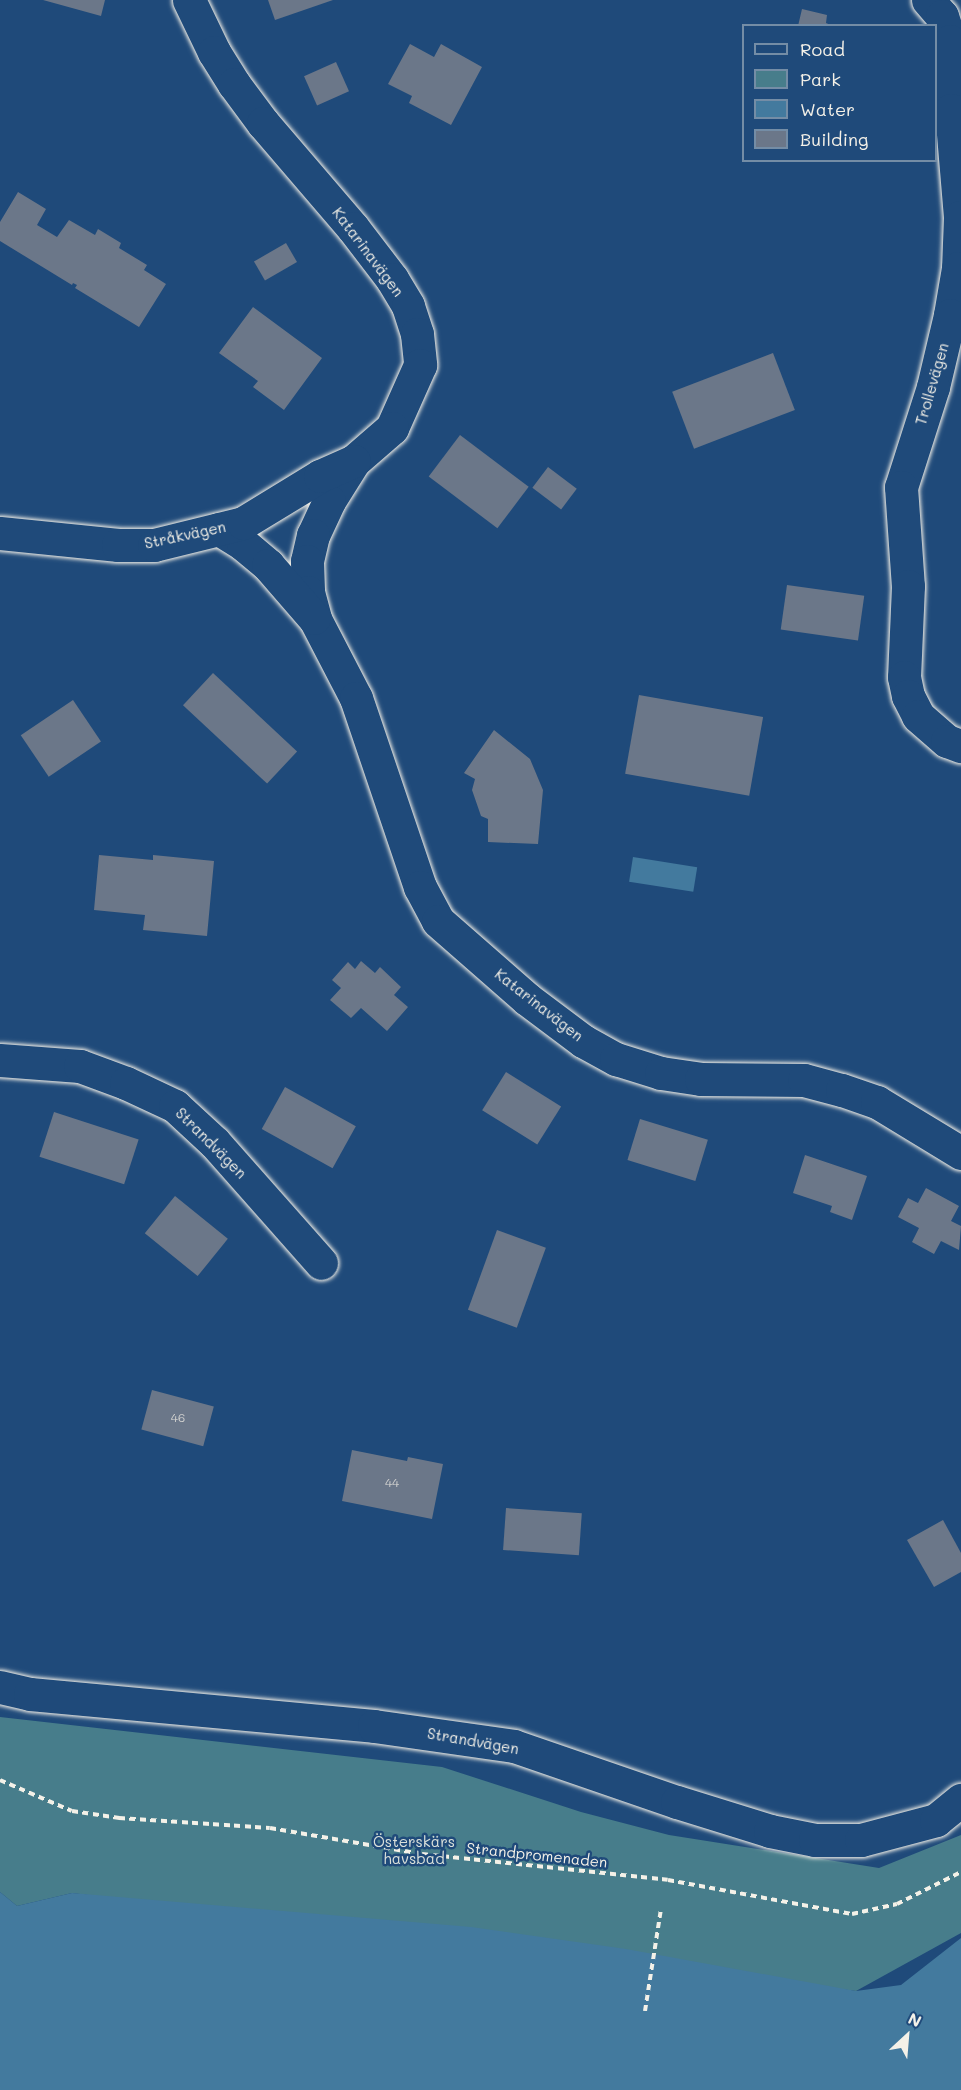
<!DOCTYPE html>
<meta charset="utf-8">
<style>
body{margin:0}
#map{position:relative;width:961px;height:2090px;overflow:hidden;background:#1f4a7a;font-family:Mali,sans-serif}
div>[style]{position:absolute}
.green>*{inset:0;background:#477d8b}
.water>*{inset:0;background:#437a9e;transform-origin:0 0}
.building>*{inset:0;background:#6b7789;transform-origin:0 0}
.path>*{height:4px;margin-top:-2px;transform-origin:0;background:repeating-linear-gradient(90deg,#f4f1e8 0 6px,transparent 0 10.5px)}
.roads{filter:drop-shadow(0 0 2px #f4f1e8) drop-shadow(0 0 2px #f4f1e8)}
.minor>*{height:33px;margin:-16.5px;padding:0 16.5px;transform-origin:16.5px;border-radius:16.5px;background:#1f4a7a}
span{translate:-50% -50%;white-space:nowrap;text-align:center;line-height:1.15;-webkit-text-stroke:5px #1f4a7a;paint-order:stroke}
.number-label{font-size:12px;color:#d2d2d0}
.number-label span{-webkit-text-stroke-width:0}
.street-label{font-size:15px;color:#f4f1e8}
.park-label{font-size:15px;color:#dae0da}
.legend{position:absolute;left:742px;top:24px;width:195px;height:138px;box-sizing:border-box;background:#1f4a7a;border:2px solid #748da6;margin:0;padding:8px 10px;list-style:none;font-size:18px;color:#f4f1e8}
.legend li{display:flex;align-items:center;gap:12px;height:30px}
.legend b{width:30px;border:2px solid #748da6}
.north{position:absolute;left:877px;top:2006px;width:60px;height:60px;-webkit-text-stroke:4px #1f4a7a;paint-order:stroke;rotate:26deg;font-size:16px;font-weight:700;line-height:24px;text-align:center;color:#f4f1e8}
.north::after{content:'';display:block;margin:auto;width:21px;height:27px;background:#f4f1e8;clip-path:polygon(50% 0,100% 100%,50% 72%,0 100%)}
</style>
<div id="map">
<div class="green">
<i style="clip-path:polygon(0 1717px,442px 1767px,581px 1812px,669px 1835px,879px 1868px,961px 1835px,961px 1933px,856px 1991px,72px 1893px,17px 1906px,0 1892px)"></i>
</div>
<div class="water">
<i style="left:633px;top:857px;width:65px;height:25px;rotate:9deg"></i>
<i style="clip-path:polygon(0 1892px,17px 1906px,72px 1893px,471px 1927px,626px 1949px,856px 1991px,901px 1985px,961px 1938px,961px 2090px,0 2090px)"></i>
</div>
<div class="building">
<i style="clip-path:polygon(43px 0,105px 0,101px 16px)"></i>
<i style="clip-path:polygon(268px 0,333px 0,275px 20px)"></i>
<i style="clip-path:polygon(802px 9px,827px 15px,826px 23px,833px 26px,798px 26px)"></i>
<i style="clip-path:polygon(410px 44px,434px 57px,441px 44px,482px 67px,451px 125px,409px 103px,412px 96px,388px 84px)"></i>
<i style="left:336px;top:62px;width:32px;height:35px;rotate:66deg"></i>
<i style="clip-path:polygon(18px 192px,46px 209px,37px 225px,57px 237px,69px 220px,95px 235px,98px 229px,121px 243px,119px 248px,147px 265px,144px 270px,166px 284px,139px 327px,75px 288px,77px 285px,73px 283px,72px 285px,0 241px,0 222px)"></i>
<i style="left:286px;top:243px;width:22px;height:37px;rotate:60deg"></i>
<i style="clip-path:polygon(253px 307px,322px 358px,284px 410px,253px 387px,258px 381px,219px 353px)"></i>
<i style="left:773px;top:353px;width:61px;height:108px;rotate:69deg"></i>
<i style="left:460px;top:435px;width:86px;height:52px;rotate:37deg"></i>
<i style="left:548px;top:467px;width:36px;height:26px;rotate:37deg"></i>
<i style="left:787px;top:585px;width:78px;height:45px;rotate:8deg"></i>
<i style="left:213px;top:673px;width:115px;height:44px;rotate:43deg"></i>
<i style="left:639px;top:695px;width:126px;height:80px;rotate:10deg"></i>
<i style="left:73px;top:700px;width:50px;height:63px;rotate:56deg"></i>
<i style="clip-path:polygon(494px 730px,530px 759px,543px 790px,538px 844px,488px 842px,488px 819px,481px 816px,472px 790px,475px 779px,464px 773px)"></i>
<i style="clip-path:polygon(99px 855px,153px 860px,153px 855px,214px 861px,207px 936px,143px 930px,145px 915px,94px 910px)"></i>
<i style="clip-path:polygon(361px 961px,375px 973px,380px 967px,401px 987px,394px 995px,408px 1007px,387px 1031px,361px 1008px,351px 1018px,330px 1000px,341px 988px,332px 980px,348px 962px,355px 969px)"></i>
<i style="left:506px;top:1072px;width:65px;height:45px;rotate:32deg"></i>
<i style="left:285px;top:1087px;width:81px;height:48px;rotate:29deg"></i>
<i style="left:54px;top:1112px;width:89px;height:47px;rotate:18deg"></i>
<i style="left:640px;top:1119px;width:71px;height:43px;rotate:17deg"></i>
<i style="clip-path:polygon(805px 1155px,867px 1176px,852px 1220px,830px 1212px,832px 1206px,793px 1193px)"></i>
<i style="clip-path:polygon(926px 1188px,959px 1206px,951px 1221px,961px 1226px,959px 1250px,941px 1241px,934px 1254px,912px 1242px,919px 1228px,898px 1217px,908px 1198px,918px 1203px)"></i>
<i style="left:175px;top:1196px;width:68px;height:48px;rotate:39deg"></i>
<i style="left:497px;top:1230px;width:52px;height:85px;rotate:20deg"></i>
<i style="left:152px;top:1390px;width:64px;height:41px;rotate:15deg"></i>
<i style="clip-path:polygon(352px 1450px,407px 1461px,408px 1457px,443px 1464px,432px 1519px,342px 1501px)"></i>
<i style="left:506px;top:1508px;width:76px;height:42px;rotate:4deg"></i>
<i style="clip-path:polygon(943px 1520px,961px 1553px,961px 1572px,934px 1587px,907px 1540px)"></i>
</div>
<div class="path">
<i style="left:0;top:1780px;width:78px;rotate:23.3deg"></i>
<i style="left:72px;top:1811px;width:48px;rotate:8.5deg"></i>
<i style="left:119px;top:1818px;width:151px;rotate:3.8deg"></i>
<i style="left:270px;top:1828px;width:154px;rotate:9.7deg"></i>
<i style="left:422px;top:1854px;width:247px;rotate:6deg"></i>
<i style="left:668px;top:1880px;width:187px;rotate:10.5deg"></i>
<i style="left:852px;top:1914px;width:46px;rotate:-12.5deg"></i>
<i style="left:897px;top:1904px;width:72px;rotate:-26.6deg"></i>
<i style="left:645px;top:2011px;width:103px;rotate:-81.1deg"></i>
</div>
<div class="roads">
<div class="minor">
<i style="left:189px;top:0;width:58px;rotate:64.3deg"></i>
<i style="left:214px;top:52px;width:38px;rotate:58deg"></i>
<i style="left:234px;top:84px;width:49px;rotate:53.4deg"></i>
<i style="left:263px;top:123px;width:138px;rotate:49.4deg"></i>
<i style="left:353px;top:228px;width:64px;rotate:52.6deg"></i>
<i style="left:392px;top:279px;width:31px;rotate:59deg"></i>
<i style="left:408px;top:306px;width:29px;rotate:72deg"></i>
<i style="left:417px;top:334px;width:31px;rotate:84deg"></i>
<i style="left:420px;top:365px;width:69px;rotate:114deg"></i>
<i style="left:392px;top:428px;width:50px;rotate:139deg"></i>
<i style="left:354px;top:461px;width:47px;rotate:122deg"></i>
<i style="left:329px;top:501px;width:38px;rotate:115deg"></i>
<i style="left:313px;top:535px;width:27px;rotate:103deg"></i>
<i style="left:307px;top:561px;width:31px;rotate:88deg"></i>
<i style="left:308px;top:592px;width:28px;rotate:75deg"></i>
<i style="left:315px;top:619px;width:89px;rotate:62.6deg"></i>
<i style="left:356px;top:698px;width:200px;rotate:71.3deg"></i>
<i style="left:420px;top:887px;width:38px;rotate:62deg"></i>
<i style="left:438px;top:921px;width:118px;rotate:41.2deg"></i>
<i style="left:527px;top:999px;width:70px;rotate:36.9deg"></i>
<i style="left:583px;top:1041px;width:38px;rotate:29deg"></i>
<i style="left:616px;top:1059px;width:47px;rotate:17.3deg"></i>
<i style="left:661px;top:1073px;width:40px;rotate:8.5deg"></i>
<i style="left:701px;top:1079px;width:103px;rotate:0.6deg"></i>
<i style="left:804px;top:1080px;width:39px;rotate:15deg"></i>
<i style="left:842px;top:1090px;width:37px;rotate:19deg"></i>
<i style="left:877px;top:1102px;width:98px;rotate:31.3deg"></i>
<i style="left:928px;top:0;width:21px;rotate:49deg"></i>
<i style="left:942px;top:16px;width:26px;rotate:72deg"></i>
<i style="left:950px;top:41px;width:69px;rotate:89.2deg"></i>
<i style="left:951px;top:110px;width:107px;rotate:85.2deg"></i>
<i style="left:960px;top:217px;width:51px;rotate:92.2deg"></i>
<i style="left:958px;top:268px;width:48px;rotate:99.7deg"></i>
<i style="left:950px;top:315px;width:74px;rotate:103.3deg"></i>
<i style="left:933px;top:387px;width:105px;rotate:107.7deg"></i>
<i style="left:901px;top:487px;width:99px;rotate:86deg"></i>
<i style="left:908px;top:586px;width:91px;rotate:92.5deg"></i>
<i style="left:904px;top:677px;width:19px;rotate:78deg"></i>
<i style="left:908px;top:696px;width:22px;rotate:63deg"></i>
<i style="left:918px;top:716px;width:38px;rotate:41deg"></i>
<i style="left:947px;top:741px;width:15px;rotate:20deg"></i>
<i style="left:219px;top:529px;width:28px;rotate:32deg"></i>
<i style="left:243px;top:544px;width:33px;rotate:40deg"></i>
<i style="left:268px;top:565px;width:70px;rotate:49deg"></i>
<i style="left:0;top:533px;width:119px;rotate:5.8deg"></i>
<i style="left:118px;top:545px;width:36px"></i>
<i style="left:154px;top:545px;width:92px;rotate:-13.9deg"></i>
<i style="left:243px;top:523px;width:90px;rotate:-31.4deg"></i>
<i style="left:320px;top:476px;width:37px;rotate:-24deg"></i>
<i style="left:0;top:1060px;width:80px;rotate:4.3deg"></i>
<i style="left:80px;top:1066px;width:49px;rotate:20.3deg"></i>
<i style="left:126px;top:1083px;width:54px;rotate:25.1deg"></i>
<i style="left:175px;top:1106px;width:54px;rotate:42.8deg"></i>
<i style="left:215px;top:1143px;width:160px;rotate:48.5deg"></i>
<i style="left:0;top:1687px;width:31px;rotate:13deg"></i>
<i style="left:30px;top:1694px;width:345px;rotate:5.3deg"></i>
<i style="left:374px;top:1726px;width:141px;rotate:8.1deg"></i>
<i style="left:514px;top:1746px;width:172px;rotate:19deg"></i>
<i style="left:677px;top:1802px;width:97px;rotate:17.3deg"></i>
<i style="left:770px;top:1831px;width:46px;rotate:11.3deg"></i>
<i style="left:815px;top:1840px;width:46px"></i>
<i style="left:861px;top:1840px;width:78px;rotate:-14.9deg"></i>
<i style="left:936px;top:1820px;width:32px;rotate:-39deg"></i>
</div>
</div>
<div class="number-label">
<span style="left:178px;top:1418px">46</span>
<span style="left:392px;top:1483px">44</span>
</div>
<div class="street-label">
<span style="left:368px;top:252px;rotate:53deg">Katarinavägen</span>
<span style="left:932px;top:384px;rotate:-74deg">Trollevägen</span>
<span style="left:185px;top:535px;rotate:-12deg">Stråkvägen</span>
<span style="left:539px;top:1005px;rotate:38deg">Katarinavägen</span>
<span style="left:211px;top:1143px;rotate:45deg">Strandvägen</span>
<span style="left:473px;top:1741px;rotate:10deg">Strandvägen</span>
<span style="left:537px;top:1855px;rotate:6deg">Strandpromenaden</span>
</div>
<div class="park-label">
<span style="left:414px;top:1850px">Österskärs<br>havsbad</span>
</div>
<ul class="legend">
<li><b style="height:8px;background:#1f4a7a"></b>Road</li>
<li><b style="height:16px;background:#477d8b"></b>Park</li>
<li><b style="height:16px;background:#437a9e"></b>Water</li>
<li><b style="height:16px;background:#6b7789"></b>Building</li>
</ul>
<div class="north">N</div>
</div>
